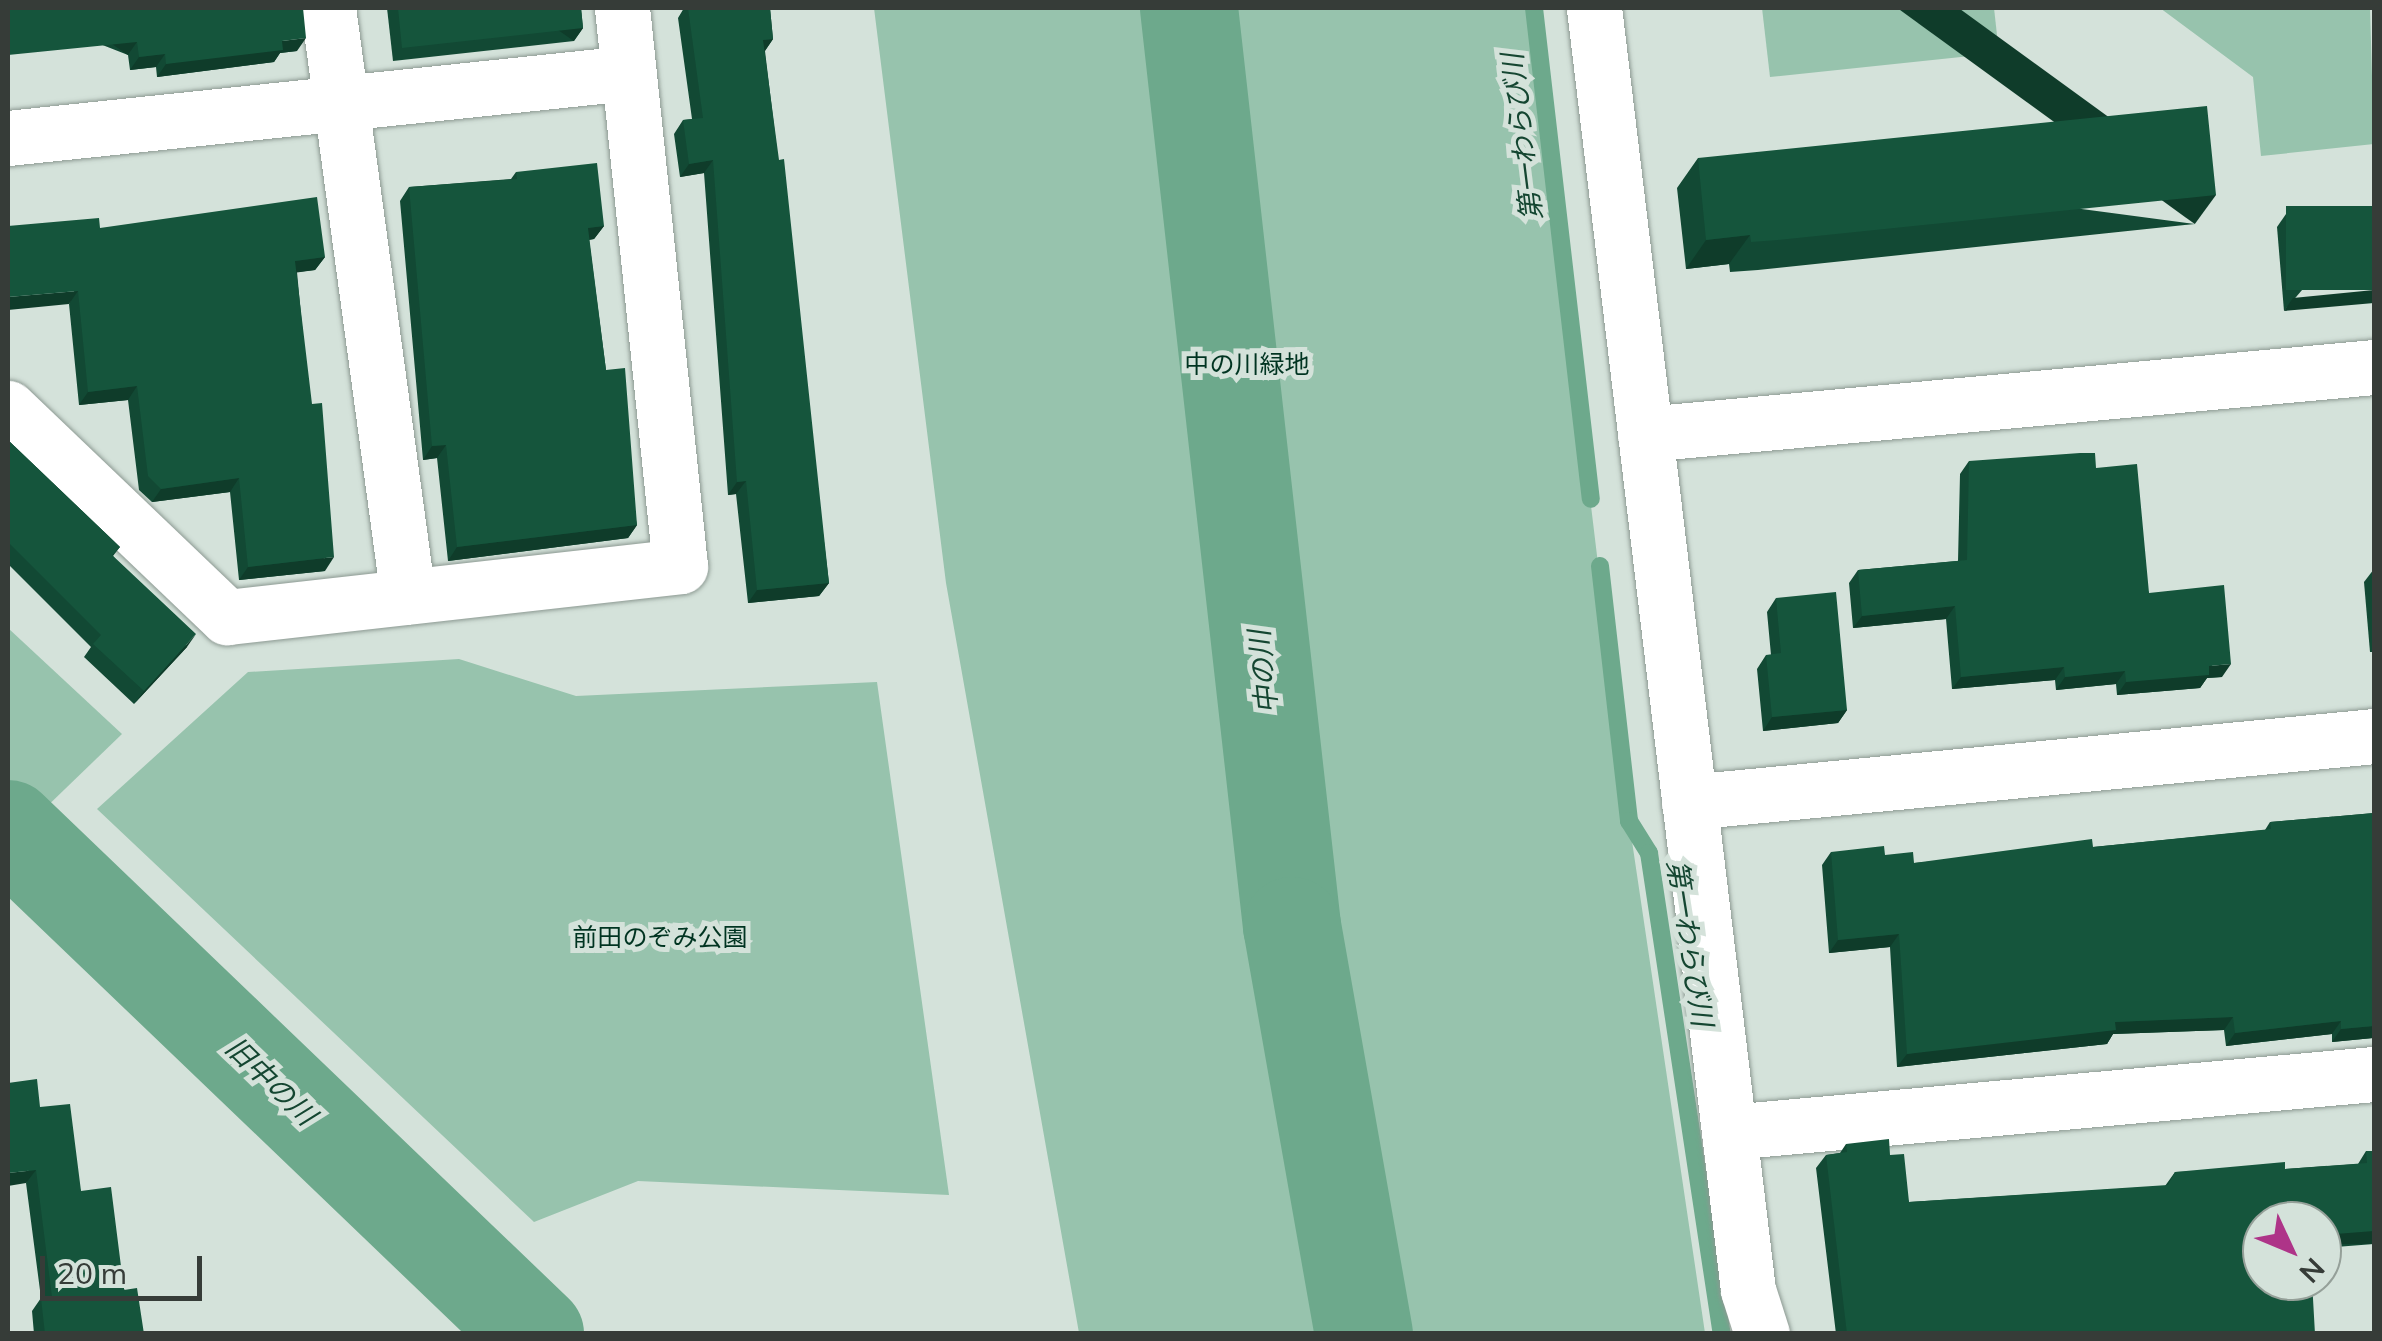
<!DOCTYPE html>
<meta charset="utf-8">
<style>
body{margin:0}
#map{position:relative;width:2382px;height:1341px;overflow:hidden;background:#d4e2da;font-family:Mulish,"Noto Sans JP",sans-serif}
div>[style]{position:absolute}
.green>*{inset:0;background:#97c3ad}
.stream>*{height:18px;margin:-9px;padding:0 9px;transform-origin:9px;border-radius:9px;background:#6da98c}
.river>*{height:98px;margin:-49px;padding:0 49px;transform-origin:49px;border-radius:49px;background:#6da98c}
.roads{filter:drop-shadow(0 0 2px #8c9992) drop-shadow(0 0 2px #8c9992)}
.street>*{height:55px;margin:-27.5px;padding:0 27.5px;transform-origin:27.5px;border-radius:27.5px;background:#fff}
.wall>*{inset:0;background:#124934}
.shaded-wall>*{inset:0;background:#0f3c2a;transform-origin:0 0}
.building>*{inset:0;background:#15553c;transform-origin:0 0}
span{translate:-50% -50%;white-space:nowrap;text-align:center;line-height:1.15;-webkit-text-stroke:10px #d4e2da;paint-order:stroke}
.park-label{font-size:25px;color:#003421}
.water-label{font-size:28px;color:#144631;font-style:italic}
.frame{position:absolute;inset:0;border:10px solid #363c38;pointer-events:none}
.north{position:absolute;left:2242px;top:1201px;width:100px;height:100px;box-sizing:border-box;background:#d4e2da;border:2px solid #95a099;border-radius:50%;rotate:134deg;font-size:28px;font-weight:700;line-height:40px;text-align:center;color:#363c38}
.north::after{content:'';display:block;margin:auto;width:35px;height:45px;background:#ae3488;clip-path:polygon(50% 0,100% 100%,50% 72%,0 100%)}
.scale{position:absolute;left:40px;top:1256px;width:162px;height:45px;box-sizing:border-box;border:5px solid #363c38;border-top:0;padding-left:12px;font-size:30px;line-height:35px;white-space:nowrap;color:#363c38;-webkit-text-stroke:8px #d4e2da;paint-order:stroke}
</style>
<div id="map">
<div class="green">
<i style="clip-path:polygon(874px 8px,1531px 8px,1629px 821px,1705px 1333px,1079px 1333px,946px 583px)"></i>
<i style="clip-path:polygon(1762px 8px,1994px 8px,1999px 53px,1770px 77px)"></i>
<i style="clip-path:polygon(2160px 8px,2370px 8px,2374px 144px,2261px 156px,2253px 77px)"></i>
<i style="clip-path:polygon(8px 628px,122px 734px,8px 844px)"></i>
<i style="clip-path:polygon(459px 659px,576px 696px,877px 682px,949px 1195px,638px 1181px,534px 1222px,97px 809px,248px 672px)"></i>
</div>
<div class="stream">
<i style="left:1534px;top:8px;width:494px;rotate:83.4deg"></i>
<i style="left:1600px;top:566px;width:257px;rotate:83.5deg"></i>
<i style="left:1629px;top:821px;width:38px;rotate:58deg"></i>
<i style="left:1649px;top:853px;width:487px;rotate:81.4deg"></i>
</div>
<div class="river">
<i style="left:1189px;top:8px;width:924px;rotate:83.6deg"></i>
<i style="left:1292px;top:926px;width:414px;rotate:80deg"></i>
<i style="left:8px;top:829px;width:730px;rotate:43.78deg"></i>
</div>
<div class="roads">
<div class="street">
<i style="left:328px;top:8px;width:594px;rotate:82.27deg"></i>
<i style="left:1594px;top:8px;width:1291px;rotate:83.15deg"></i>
<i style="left:1748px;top:1290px;width:46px;rotate:72.3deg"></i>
<i style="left:8px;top:138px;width:624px;rotate:-5.98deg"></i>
<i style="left:8px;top:408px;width:303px;rotate:43.7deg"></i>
<i style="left:227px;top:617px;width:456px;rotate:-6.4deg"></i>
<i style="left:680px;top:566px;width:561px;rotate:-95.93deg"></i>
<i style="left:1645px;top:434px;width:732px;rotate:-5.25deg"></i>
<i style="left:1689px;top:802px;width:688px;rotate:-5.5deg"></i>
<i style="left:1729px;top:1132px;width:648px;rotate:-5.14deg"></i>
</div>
</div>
<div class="wall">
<i style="clip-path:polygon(8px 8px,297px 51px,280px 53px,274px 62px,157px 77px,156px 67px,130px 70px,128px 55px)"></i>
<i style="clip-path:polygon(387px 8px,581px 8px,583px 28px,574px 41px,393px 61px)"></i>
<i style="clip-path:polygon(684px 8px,770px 8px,773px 39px,765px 51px,829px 583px,819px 596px,748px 603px,736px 494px,728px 495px,704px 173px,680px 177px,674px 134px,683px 120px,692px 119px,678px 18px)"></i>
<i style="clip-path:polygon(1698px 158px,2195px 224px,1758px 270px,1730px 272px,1729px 264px,1686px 269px,1677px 188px)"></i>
<i style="clip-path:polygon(516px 172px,604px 226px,594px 239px,589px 240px,606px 370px,637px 525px,628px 538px,448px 561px,437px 458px,423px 460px,400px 201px,409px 187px,511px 179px)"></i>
<i style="clip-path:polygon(2374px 206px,2284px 311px,2277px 227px,2286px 214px)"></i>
<i style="clip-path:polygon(100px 228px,325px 257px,315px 270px,297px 272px,325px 571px,239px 580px,230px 492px,152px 502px,139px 490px,128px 400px,79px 405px,69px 304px)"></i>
<i style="clip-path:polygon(8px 440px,120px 547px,113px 556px,187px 647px,134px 704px,84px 657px,91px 647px,8px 564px)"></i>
<i style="clip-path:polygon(1969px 461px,2096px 468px,2149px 593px,2222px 677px,2207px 678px,2200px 688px,2117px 695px,2116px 684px,2056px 690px,2055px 680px,1952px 689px,1946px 619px,1853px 628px,1849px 583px,1858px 570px,1958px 561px,1960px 474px)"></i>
<i style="clip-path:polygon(2374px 569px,2374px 652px,2370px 652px,2364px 582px)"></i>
<i style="clip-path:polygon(1776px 598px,1847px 710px,1838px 723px,1763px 731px,1757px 669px,1766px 655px,1771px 655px,1767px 612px)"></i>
<i style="clip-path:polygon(2374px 813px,2374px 1036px,2373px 1038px,2332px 1042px,2332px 1034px,2226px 1046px,2224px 1030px,2113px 1034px,2107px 1044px,1897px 1067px,1890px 947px,1829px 953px,1822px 865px,1831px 852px,1885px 855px,1914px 863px,2093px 847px,2265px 830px,2270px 822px)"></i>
<i style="clip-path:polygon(40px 1107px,81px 1191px,144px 1334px,34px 1334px,32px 1311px,41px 1298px,26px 1183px)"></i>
<i style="clip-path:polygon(1846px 1144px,1890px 1155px,1909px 1202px,2165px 1186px,2175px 1172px,2285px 1169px,2358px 1164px,2366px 1151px,2374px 1151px,2374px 1244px,2322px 1248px,2322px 1221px,2262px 1221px,2315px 1334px,1836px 1334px,1816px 1168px,1826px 1155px,1840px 1153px)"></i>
</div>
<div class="shaded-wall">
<i style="left:583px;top:28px;width:16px;height:182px;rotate:125deg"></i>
<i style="clip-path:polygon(306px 38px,297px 51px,280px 53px,274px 62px,157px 77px,166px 64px,282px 41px)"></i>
<i style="clip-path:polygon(773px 39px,764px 52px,763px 40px)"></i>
<i style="left:137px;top:42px;width:16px;height:130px;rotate:125deg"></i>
<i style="clip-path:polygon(165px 54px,156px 67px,130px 70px,139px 57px)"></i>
<i style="clip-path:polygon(713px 160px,704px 173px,680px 177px,689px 164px)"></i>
<i style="left:2216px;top:195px;width:36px;height:467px;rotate:126deg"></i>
<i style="clip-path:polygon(604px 226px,594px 239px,578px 241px,588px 228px)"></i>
<i style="clip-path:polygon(1750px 235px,1729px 264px,1686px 269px,1706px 240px)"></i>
<i style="clip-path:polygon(325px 257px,315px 270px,286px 274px,295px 261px)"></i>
<i style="clip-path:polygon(2374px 290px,2374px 303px,2284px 311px,2293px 298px)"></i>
<i style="clip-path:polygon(78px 291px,69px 304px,8px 310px,8px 297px)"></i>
<i style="clip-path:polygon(137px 386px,128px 400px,79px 405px,88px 392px)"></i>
<i style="clip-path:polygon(446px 445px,437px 458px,423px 460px,432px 446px)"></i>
<i style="clip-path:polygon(239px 478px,230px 492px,152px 502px,161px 489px)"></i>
<i style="clip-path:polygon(746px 481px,736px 494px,728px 495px,737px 482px)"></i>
<i style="clip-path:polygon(637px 525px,628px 538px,448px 561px,457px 547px)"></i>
<i style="clip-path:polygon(334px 557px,325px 571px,239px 580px,248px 567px)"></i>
<i style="clip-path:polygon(829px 583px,819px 596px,748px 603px,757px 590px)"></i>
<i style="clip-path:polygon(1955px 606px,1946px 619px,1853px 628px,1862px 616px)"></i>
<i style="clip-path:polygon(196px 634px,187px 647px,134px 704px,144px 691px)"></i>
<i style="clip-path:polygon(2231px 664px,2222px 677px,2207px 678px,2200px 688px,2117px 695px,2126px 682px,2209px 666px)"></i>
<i style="clip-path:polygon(2064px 667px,2055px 680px,1952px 689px,1961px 677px)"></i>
<i style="clip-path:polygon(2125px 671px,2116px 684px,2056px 690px,2065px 677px)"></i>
<i style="clip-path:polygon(1847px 710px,1838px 723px,1763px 731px,1772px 717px)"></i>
<i style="clip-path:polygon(1899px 934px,1890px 947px,1829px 953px,1838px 940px)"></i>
<i style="clip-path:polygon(2233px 1017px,2224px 1030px,2113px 1034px,2107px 1044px,1897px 1067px,1907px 1054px,2115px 1022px)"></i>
<i style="clip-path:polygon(2341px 1021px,2332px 1034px,2226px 1046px,2235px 1033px)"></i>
<i style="clip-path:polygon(2374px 1026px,2374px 1036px,2373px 1038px,2332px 1042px,2341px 1029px)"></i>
<i style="clip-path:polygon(36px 1170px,26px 1183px,8px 1186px,8px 1173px)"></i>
<i style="left:2374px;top:1231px;width:13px;height:52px;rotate:90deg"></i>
</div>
<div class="building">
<i style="clip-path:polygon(8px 8px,303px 8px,306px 38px,282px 41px,283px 50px,166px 64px,165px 54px,139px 57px,137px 42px,8px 55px)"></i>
<i style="clip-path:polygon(398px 8px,581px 8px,583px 28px,402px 48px)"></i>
<i style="clip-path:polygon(688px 8px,770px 8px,773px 39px,763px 40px,779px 160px,784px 159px,829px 583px,757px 590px,746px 481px,737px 482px,713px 160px,689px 164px,683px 120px,703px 118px)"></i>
<i style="clip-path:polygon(2207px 106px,2216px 195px,1778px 240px,1751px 242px,1750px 235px,1706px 240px,1698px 158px)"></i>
<i style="clip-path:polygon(597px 163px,604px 226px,588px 228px,606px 370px,625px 368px,637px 525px,457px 547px,446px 445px,432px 446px,409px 187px,517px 179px,516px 172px)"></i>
<i style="clip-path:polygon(317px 197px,325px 257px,295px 261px,312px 404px,322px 403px,334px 557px,248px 567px,239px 478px,161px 489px,148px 476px,137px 386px,88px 392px,78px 291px,8px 297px,8px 226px,99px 218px,100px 228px)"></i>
<i style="left:2374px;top:206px;width:84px;height:88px;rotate:90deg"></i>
<i style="clip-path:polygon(8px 440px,120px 547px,112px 555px,196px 634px,144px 691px,93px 644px,101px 635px,8px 542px)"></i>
<i style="clip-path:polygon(2080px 453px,2095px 453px,2096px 468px,2137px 464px,2149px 593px,2224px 585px,2231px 664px,2209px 666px,2209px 675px,2126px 682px,2125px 671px,2065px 677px,2064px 667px,1961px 677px,1955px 606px,1862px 616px,1858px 570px,1967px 560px,1969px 461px)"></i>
<i style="clip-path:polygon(1836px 592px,1847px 710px,1772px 717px,1766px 655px,1781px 653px,1776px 598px)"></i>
<i style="clip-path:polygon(2374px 813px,2374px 1026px,2341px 1029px,2341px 1021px,2235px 1033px,2233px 1017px,2115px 1022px,2116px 1030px,1907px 1054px,1899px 934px,1838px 940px,1831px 852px,1884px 846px,1885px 855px,1913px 852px,1914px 863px,2092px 839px,2093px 847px,2271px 829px,2270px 822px)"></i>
<i style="clip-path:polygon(37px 1079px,40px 1107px,70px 1104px,81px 1191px,111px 1187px,124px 1290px,137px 1288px,144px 1334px,45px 1334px,41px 1298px,52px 1297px,36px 1170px,8px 1173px,8px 1083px)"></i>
<i style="clip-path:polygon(1889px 1139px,1890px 1155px,1904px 1154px,1909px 1202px,2168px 1185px,2175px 1172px,2285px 1162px,2285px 1169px,2367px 1163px,2366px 1151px,2374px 1151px,2374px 1231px,2322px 1235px,2322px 1221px,2262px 1221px,2262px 1281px,2312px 1281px,2315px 1334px,1847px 1334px,1826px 1155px,1847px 1152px,1846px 1144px)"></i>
</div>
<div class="park-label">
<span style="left:1247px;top:364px">中の川緑地</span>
<span style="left:660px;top:937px">前田のぞみ公園</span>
</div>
<div class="water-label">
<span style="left:1522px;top:137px;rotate:-97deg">第一わらび川</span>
<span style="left:1263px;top:672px;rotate:-96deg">中の川</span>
<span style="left:1690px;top:943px;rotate:81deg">第一わらび川</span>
<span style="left:271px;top:1081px;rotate:44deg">旧中の川</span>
</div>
<div class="frame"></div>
<div class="north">N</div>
<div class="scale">20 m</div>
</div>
